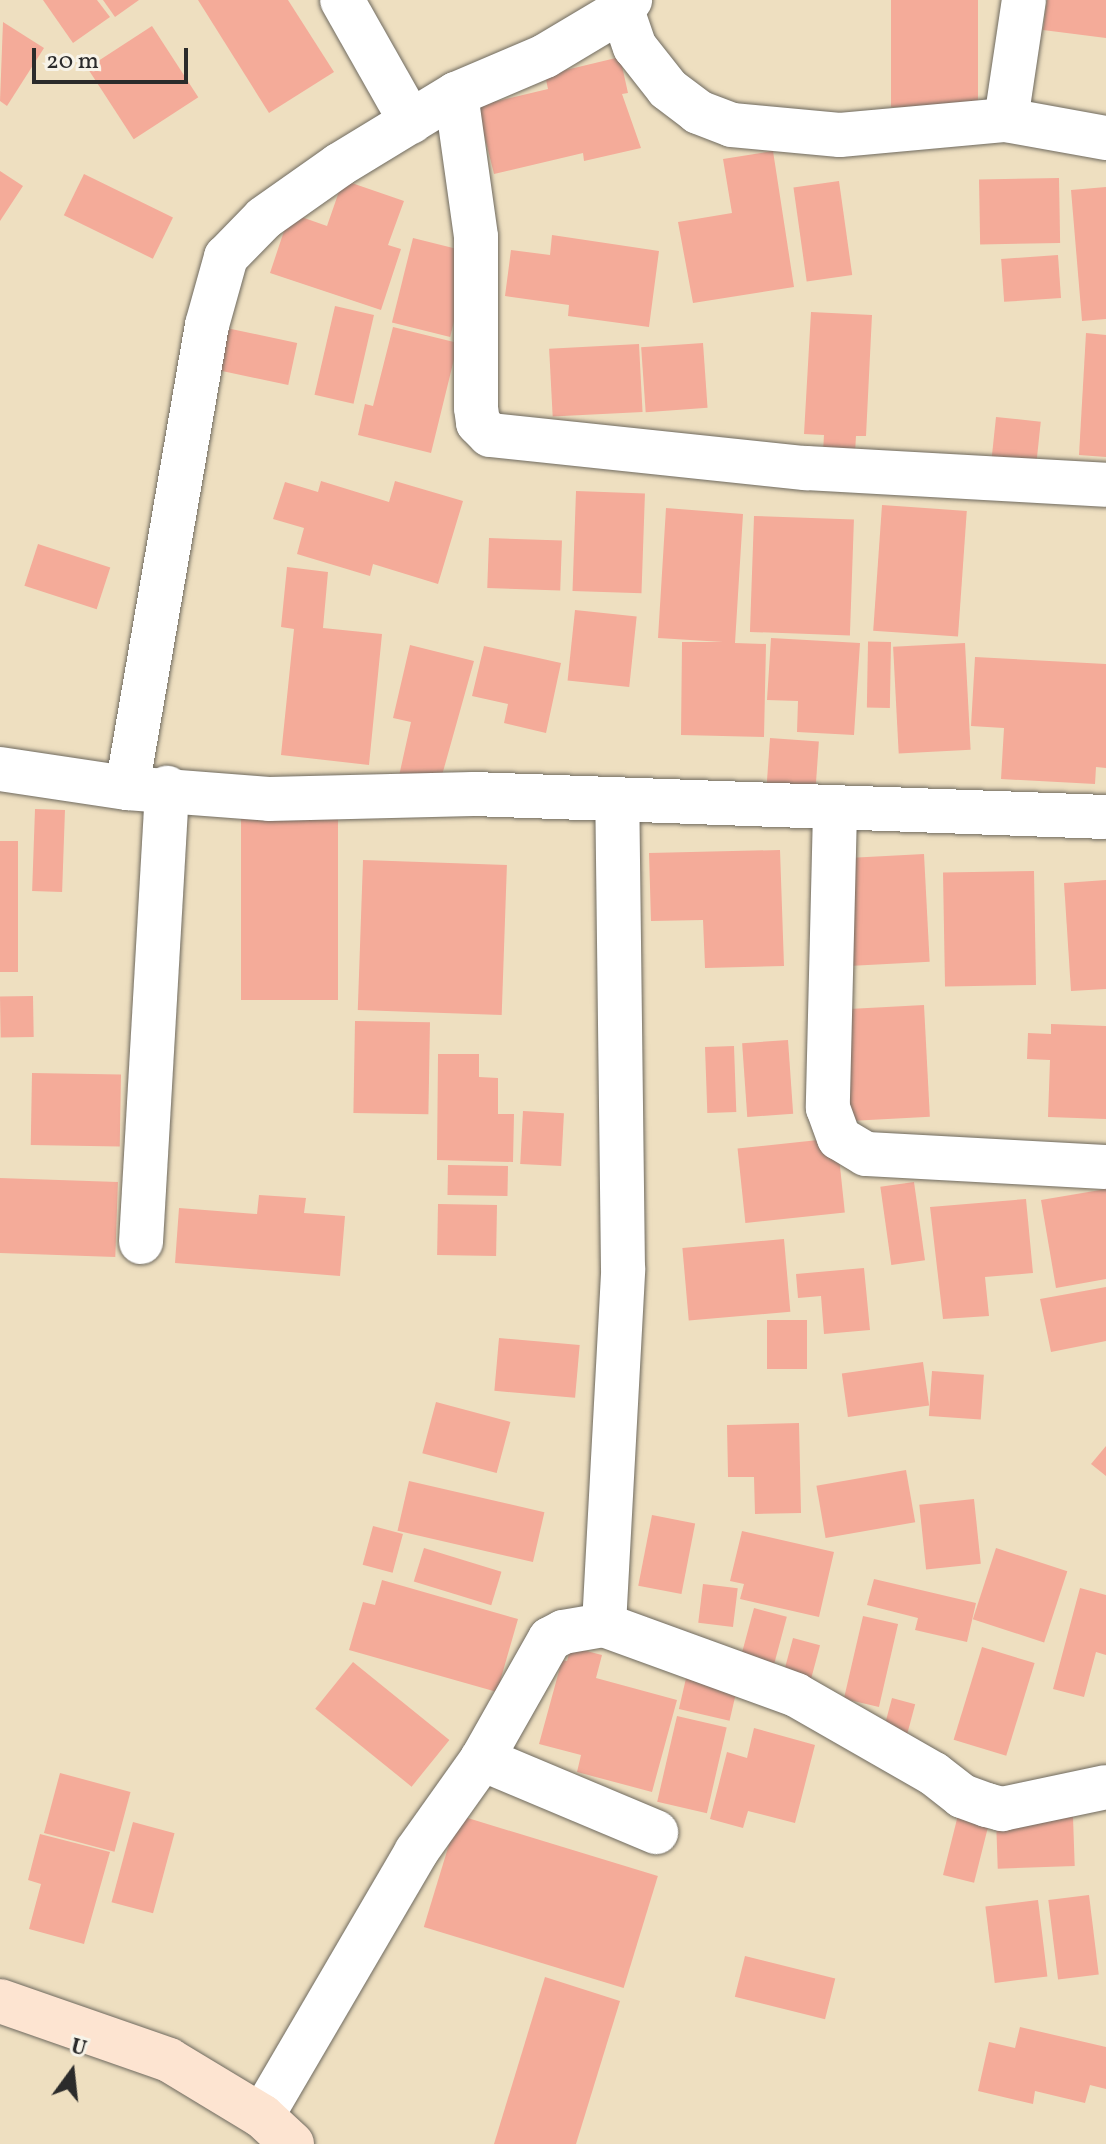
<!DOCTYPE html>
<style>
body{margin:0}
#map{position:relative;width:1106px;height:2144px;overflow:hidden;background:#eedfc0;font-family:Vollkorn,serif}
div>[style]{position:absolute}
.building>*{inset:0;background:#f4ab99;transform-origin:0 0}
.roads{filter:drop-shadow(0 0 2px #6f6a5f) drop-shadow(0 0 2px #6f6a5f)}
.street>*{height:44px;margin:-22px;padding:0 22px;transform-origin:22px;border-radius:22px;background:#fff}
.secondary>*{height:44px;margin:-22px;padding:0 22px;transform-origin:22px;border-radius:22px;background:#fde4d1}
span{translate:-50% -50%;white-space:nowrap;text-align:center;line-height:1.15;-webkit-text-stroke:6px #f7f3e8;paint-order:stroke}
.north{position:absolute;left:32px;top:2032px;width:80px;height:80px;-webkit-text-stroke:6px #f7f3e8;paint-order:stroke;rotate:15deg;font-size:22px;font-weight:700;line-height:32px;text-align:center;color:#2b2b2b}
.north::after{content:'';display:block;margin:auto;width:28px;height:36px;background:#2b2b2b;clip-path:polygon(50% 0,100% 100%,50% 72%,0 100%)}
.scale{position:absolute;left:32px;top:48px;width:156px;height:36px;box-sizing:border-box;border:4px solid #2b2b2b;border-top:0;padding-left:10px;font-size:24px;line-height:28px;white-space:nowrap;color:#2b2b2b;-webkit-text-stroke:6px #f7f3e8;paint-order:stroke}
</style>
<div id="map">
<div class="building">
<i style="clip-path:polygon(43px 0,97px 0,110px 17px,73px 43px)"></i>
<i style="clip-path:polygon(103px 0,139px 0,115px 17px)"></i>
<i style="clip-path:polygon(198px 0,288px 0,334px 72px,269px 113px)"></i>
<i style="left:891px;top:0;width:87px;height:107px"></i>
<i style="clip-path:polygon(1047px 0,1106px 0,1106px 38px,1043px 30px)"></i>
<i style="clip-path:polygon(3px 22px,44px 48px,7px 106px,0 101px)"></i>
<i style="left:152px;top:26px;width:85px;height:77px;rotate:57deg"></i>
<i style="clip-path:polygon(620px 57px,628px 93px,622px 94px,641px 148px,584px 161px,583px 153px,494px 174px,477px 106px,548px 89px,545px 75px)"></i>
<i style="clip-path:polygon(773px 151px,794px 287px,693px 303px,678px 222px,732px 213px,723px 159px)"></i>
<i style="clip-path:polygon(0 171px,23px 186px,0 221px)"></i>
<i style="left:84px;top:174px;width:99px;height:46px;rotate:26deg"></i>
<i style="left:1059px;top:178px;width:65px;height:80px;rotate:89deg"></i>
<i style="clip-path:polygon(343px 180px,404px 201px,388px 245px,401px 249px,381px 310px,270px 273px,290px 213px,327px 226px)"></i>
<i style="left:839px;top:181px;width:95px;height:46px;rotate:82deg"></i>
<i style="clip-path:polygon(1106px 187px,1106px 319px,1082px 321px,1071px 190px)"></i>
<i style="clip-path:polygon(552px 235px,659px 251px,649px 327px,568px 316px,569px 305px,505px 296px,511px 250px,550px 255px)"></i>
<i style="left:413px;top:238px;width:60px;height:87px;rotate:14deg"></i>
<i style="left:1058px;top:255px;width:43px;height:57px;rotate:86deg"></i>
<i style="left:335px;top:306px;width:40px;height:91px;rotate:13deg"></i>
<i style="clip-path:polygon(811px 312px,872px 315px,866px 436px,856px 436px,855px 452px,823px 451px,824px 435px,804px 434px)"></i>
<i style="left:217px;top:326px;width:82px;height:43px;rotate:12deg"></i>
<i style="clip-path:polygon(393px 327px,458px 343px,431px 453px,358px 435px,365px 404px,373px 406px)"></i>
<i style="clip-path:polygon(1086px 333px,1106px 335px,1106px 457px,1079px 455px)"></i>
<i style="left:703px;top:343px;width:65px;height:62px;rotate:86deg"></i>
<i style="left:639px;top:344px;width:68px;height:90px;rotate:87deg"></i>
<i style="left:996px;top:417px;width:45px;height:53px;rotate:6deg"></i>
<i style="clip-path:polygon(321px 481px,389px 502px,395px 481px,463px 501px,438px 584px,373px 564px,370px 576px,297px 554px,304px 528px,273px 519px,285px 482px,318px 492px)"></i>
<i style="left:576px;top:491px;width:69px;height:100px;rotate:2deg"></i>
<i style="left:882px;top:505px;width:85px;height:126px;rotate:4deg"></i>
<i style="clip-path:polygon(666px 508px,743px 514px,735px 643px,766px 644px,764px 737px,681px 735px,682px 642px,723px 642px,658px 638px)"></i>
<i style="left:754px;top:516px;width:100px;height:116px;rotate:2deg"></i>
<i style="left:489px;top:538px;width:73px;height:50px;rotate:2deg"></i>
<i style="left:38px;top:544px;width:76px;height:44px;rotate:18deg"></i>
<i style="clip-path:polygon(287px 567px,328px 572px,323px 628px,382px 634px,369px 765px,281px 755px,294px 629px,281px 627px)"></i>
<i style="left:575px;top:610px;width:62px;height:71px;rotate:6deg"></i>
<i style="clip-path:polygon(771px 638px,860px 643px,854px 735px,797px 732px,798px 701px,767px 700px)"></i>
<i style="left:891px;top:642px;width:66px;height:23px;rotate:91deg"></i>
<i style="left:965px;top:643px;width:107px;height:72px;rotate:87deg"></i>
<i style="clip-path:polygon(410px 645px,474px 661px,439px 786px,399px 776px,411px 722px,393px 718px)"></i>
<i style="clip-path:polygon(484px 646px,561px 663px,546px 733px,504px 723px,508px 704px,472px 696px)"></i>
<i style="clip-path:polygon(975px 657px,1106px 664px,1106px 768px,1096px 767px,1095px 784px,1001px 779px,1004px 728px,971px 726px)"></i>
<i style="left:770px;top:738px;width:49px;height:55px;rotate:4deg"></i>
<i style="left:35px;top:809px;width:30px;height:82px;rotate:2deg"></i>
<i style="left:241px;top:819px;width:97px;height:181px"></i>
<i style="left:0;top:841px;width:18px;height:131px"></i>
<i style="clip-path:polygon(780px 850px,784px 966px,705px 968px,703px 920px,651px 921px,649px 853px)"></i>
<i style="left:924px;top:854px;width:108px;height:81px;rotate:87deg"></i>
<i style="left:363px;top:860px;width:144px;height:150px;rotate:2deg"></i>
<i style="left:1034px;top:871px;width:114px;height:91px;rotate:89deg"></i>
<i style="clip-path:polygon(1106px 880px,1106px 989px,1071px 991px,1064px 883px)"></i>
<i style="left:33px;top:996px;width:41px;height:33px;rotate:89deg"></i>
<i style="left:924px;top:1005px;width:112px;height:94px;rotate:87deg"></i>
<i style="left:355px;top:1021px;width:75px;height:92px;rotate:1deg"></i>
<i style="clip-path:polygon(1051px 1024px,1106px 1026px,1106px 1119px,1048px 1117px,1050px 1060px,1027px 1059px,1028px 1033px,1051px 1034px)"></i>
<i style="left:788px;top:1040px;width:74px;height:46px;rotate:86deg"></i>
<i style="left:734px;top:1046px;width:66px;height:29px;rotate:88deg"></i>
<i style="clip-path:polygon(438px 1054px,479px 1054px,479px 1077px,498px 1078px,498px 1114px,514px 1114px,513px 1162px,437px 1160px)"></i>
<i style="left:32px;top:1073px;width:89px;height:72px;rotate:1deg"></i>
<i style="left:523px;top:1111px;width:41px;height:53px;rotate:3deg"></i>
<i style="left:837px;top:1138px;width:75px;height:100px;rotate:84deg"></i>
<i style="left:448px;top:1165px;width:60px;height:30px;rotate:1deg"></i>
<i style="left:0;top:1178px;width:118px;height:75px;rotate:2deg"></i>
<i style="left:914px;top:1182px;width:79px;height:34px;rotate:82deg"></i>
<i style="clip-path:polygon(1106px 1189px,1106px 1279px,1056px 1288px,1041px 1200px)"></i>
<i style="clip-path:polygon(259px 1195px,306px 1198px,304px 1213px,345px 1216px,340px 1276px,175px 1263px,179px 1208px,257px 1214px)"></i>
<i style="clip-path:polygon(1026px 1199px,1033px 1273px,985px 1277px,989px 1316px,943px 1319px,930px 1207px)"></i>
<i style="left:438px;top:1204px;width:59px;height:51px;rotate:1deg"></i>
<i style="left:784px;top:1239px;width:73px;height:102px;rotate:85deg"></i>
<i style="clip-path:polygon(864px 1268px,870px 1330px,824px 1334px,821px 1296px,798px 1298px,796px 1274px)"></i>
<i style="clip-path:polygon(1106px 1287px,1106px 1341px,1051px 1352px,1040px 1299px)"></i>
<i style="left:767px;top:1320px;width:40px;height:49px"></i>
<i style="left:499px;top:1338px;width:81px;height:53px;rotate:5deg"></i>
<i style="left:923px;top:1362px;width:44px;height:82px;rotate:82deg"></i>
<i style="left:932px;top:1371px;width:52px;height:45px;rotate:4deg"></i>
<i style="left:436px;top:1402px;width:77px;height:53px;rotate:15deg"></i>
<i style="clip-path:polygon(799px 1423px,801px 1513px,755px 1514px,754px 1477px,728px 1477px,727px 1425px)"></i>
<i style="clip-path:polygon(1106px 1446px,1106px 1476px,1091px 1464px)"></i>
<i style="left:906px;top:1470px;width:53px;height:91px;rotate:80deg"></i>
<i style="left:409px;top:1481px;width:139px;height:51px;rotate:13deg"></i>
<i style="left:974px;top:1499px;width:65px;height:55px;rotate:84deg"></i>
<i style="left:652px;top:1515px;width:44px;height:72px;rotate:11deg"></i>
<i style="left:373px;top:1526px;width:31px;height:40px;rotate:15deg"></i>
<i style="clip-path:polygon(742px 1531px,834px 1552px,819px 1617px,740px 1599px,744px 1584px,730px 1581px)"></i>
<i style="left:424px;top:1548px;width:81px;height:35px;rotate:17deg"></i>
<i style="left:996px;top:1548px;width:75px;height:75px;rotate:18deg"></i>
<i style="clip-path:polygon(874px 1579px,976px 1603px,967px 1642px,915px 1630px,918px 1618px,867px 1605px)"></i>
<i style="clip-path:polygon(382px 1580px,518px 1619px,497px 1692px,349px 1650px,363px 1602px,375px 1605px)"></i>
<i style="left:703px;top:1584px;width:35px;height:39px;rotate:7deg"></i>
<i style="clip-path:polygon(1080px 1588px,1106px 1595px,1106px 1655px,1096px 1652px,1084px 1697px,1053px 1689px)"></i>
<i style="left:754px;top:1608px;width:34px;height:57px;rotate:15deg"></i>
<i style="left:863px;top:1616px;width:36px;height:85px;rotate:13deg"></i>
<i style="left:793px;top:1638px;width:28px;height:37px;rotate:15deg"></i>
<i style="clip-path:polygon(571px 1647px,602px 1655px,596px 1678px,677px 1700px,652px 1792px,577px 1772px,581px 1755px,539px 1744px,562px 1660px,567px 1661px)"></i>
<i style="left:982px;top:1647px;width:55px;height:97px;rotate:17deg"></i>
<i style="left:353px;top:1662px;width:124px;height:60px;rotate:39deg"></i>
<i style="left:687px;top:1674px;width:52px;height:36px;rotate:13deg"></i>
<i style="left:892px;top:1698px;width:24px;height:37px;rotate:15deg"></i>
<i style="left:677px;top:1716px;width:51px;height:88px;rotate:13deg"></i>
<i style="clip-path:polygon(754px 1728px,815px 1745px,795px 1823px,748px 1811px,743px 1828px,710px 1819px,727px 1752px,747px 1758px)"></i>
<i style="left:60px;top:1773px;width:73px;height:62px;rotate:15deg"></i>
<i style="left:959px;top:1811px;width:32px;height:66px;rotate:14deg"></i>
<i style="left:458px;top:1815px;width:209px;height:117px;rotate:17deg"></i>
<i style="left:1073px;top:1817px;width:49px;height:77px;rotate:88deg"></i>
<i style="left:133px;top:1822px;width:43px;height:83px;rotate:15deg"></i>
<i style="clip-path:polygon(40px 1834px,110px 1852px,84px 1944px,29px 1929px,41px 1884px,28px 1880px)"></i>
<i style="left:1089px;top:1895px;width:80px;height:41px;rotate:83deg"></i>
<i style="left:1038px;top:1900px;width:77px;height:53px;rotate:83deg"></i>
<i style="left:745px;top:1956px;width:93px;height:42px;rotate:14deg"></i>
<i style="clip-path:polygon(545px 1977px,620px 2001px,576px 2144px,494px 2144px)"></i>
<i style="clip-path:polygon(1020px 2027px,1106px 2047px,1106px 2089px,1090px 2085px,1085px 2103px,1035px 2091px,1033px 2104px,978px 2091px,989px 2042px,1015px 2048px)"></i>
</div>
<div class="roads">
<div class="street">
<i style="left:342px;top:0;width:140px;rotate:60.5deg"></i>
<i style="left:622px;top:10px;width:39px;rotate:71deg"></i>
<i style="left:635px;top:47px;width:53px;rotate:51.8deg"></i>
<i style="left:668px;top:89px;width:38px;rotate:37deg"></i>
<i style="left:698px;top:112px;width:36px;rotate:21deg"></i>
<i style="left:732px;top:125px;width:108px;rotate:5.3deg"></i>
<i style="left:840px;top:135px;width:167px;rotate:-5.2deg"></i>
<i style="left:1006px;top:120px;width:102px;rotate:10.2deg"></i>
<i style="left:456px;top:94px;width:144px;rotate:82deg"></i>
<i style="left:476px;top:237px;width:171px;rotate:90deg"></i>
<i style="left:476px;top:408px;width:15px;rotate:82deg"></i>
<i style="left:478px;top:423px;width:17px;rotate:45deg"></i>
<i style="left:490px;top:435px;width:318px;rotate:6deg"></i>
<i style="left:806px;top:468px;width:300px;rotate:3.2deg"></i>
<i style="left:1006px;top:120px;width:121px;rotate:-81.5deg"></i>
<i style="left:0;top:769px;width:128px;rotate:8.5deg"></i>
<i style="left:127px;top:788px;width:142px;rotate:4.4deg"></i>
<i style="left:269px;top:799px;width:204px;rotate:-1.4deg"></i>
<i style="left:473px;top:794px;width:633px;rotate:2.08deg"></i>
<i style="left:127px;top:788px;width:470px;rotate:-80.2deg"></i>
<i style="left:207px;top:325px;width:71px;rotate:-74.4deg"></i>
<i style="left:226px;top:257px;width:54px;rotate:-45.7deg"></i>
<i style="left:264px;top:218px;width:92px;rotate:-35.2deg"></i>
<i style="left:339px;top:165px;width:137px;rotate:-31.3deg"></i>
<i style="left:456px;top:94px;width:97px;rotate:-23.1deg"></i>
<i style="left:545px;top:56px;width:90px;rotate:-30.9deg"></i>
<i style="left:622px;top:10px;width:13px;rotate:-51deg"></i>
<i style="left:835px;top:811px;width:297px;rotate:91.4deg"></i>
<i style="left:828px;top:1108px;width:32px;rotate:70deg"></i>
<i style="left:839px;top:1138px;width:31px;rotate:31deg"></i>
<i style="left:866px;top:1154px;width:240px;rotate:3.1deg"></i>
<i style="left:141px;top:1242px;width:455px;rotate:-86.7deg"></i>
<i style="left:604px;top:1625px;width:357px;rotate:-86.9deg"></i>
<i style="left:623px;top:1269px;width:470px;rotate:-90.7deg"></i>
<i style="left:482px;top:1759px;width:189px;rotate:22.8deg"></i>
<i style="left:262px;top:2116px;width:306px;rotate:-59.7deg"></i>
<i style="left:416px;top:1852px;width:114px;rotate:-54.6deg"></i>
<i style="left:482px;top:1759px;width:138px;rotate:-60.5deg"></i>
<i style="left:550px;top:1639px;width:15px;rotate:-28deg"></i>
<i style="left:563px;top:1632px;width:42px;rotate:-9.7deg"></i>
<i style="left:604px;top:1625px;width:204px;rotate:20deg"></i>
<i style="left:796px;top:1695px;width:159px;rotate:29.8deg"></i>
<i style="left:934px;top:1774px;width:36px;rotate:38deg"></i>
<i style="left:962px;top:1796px;width:27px;rotate:20deg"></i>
<i style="left:987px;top:1805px;width:16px;rotate:15deg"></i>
<i style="left:1002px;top:1809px;width:106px;rotate:-11.9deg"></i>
</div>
<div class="secondary">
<i style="left:0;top:2001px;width:179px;rotate:19.2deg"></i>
<i style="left:169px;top:2060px;width:109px;rotate:31.1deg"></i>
<i style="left:262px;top:2116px;width:41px;rotate:43deg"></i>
</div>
</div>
<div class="north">U</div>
<div class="scale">20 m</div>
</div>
